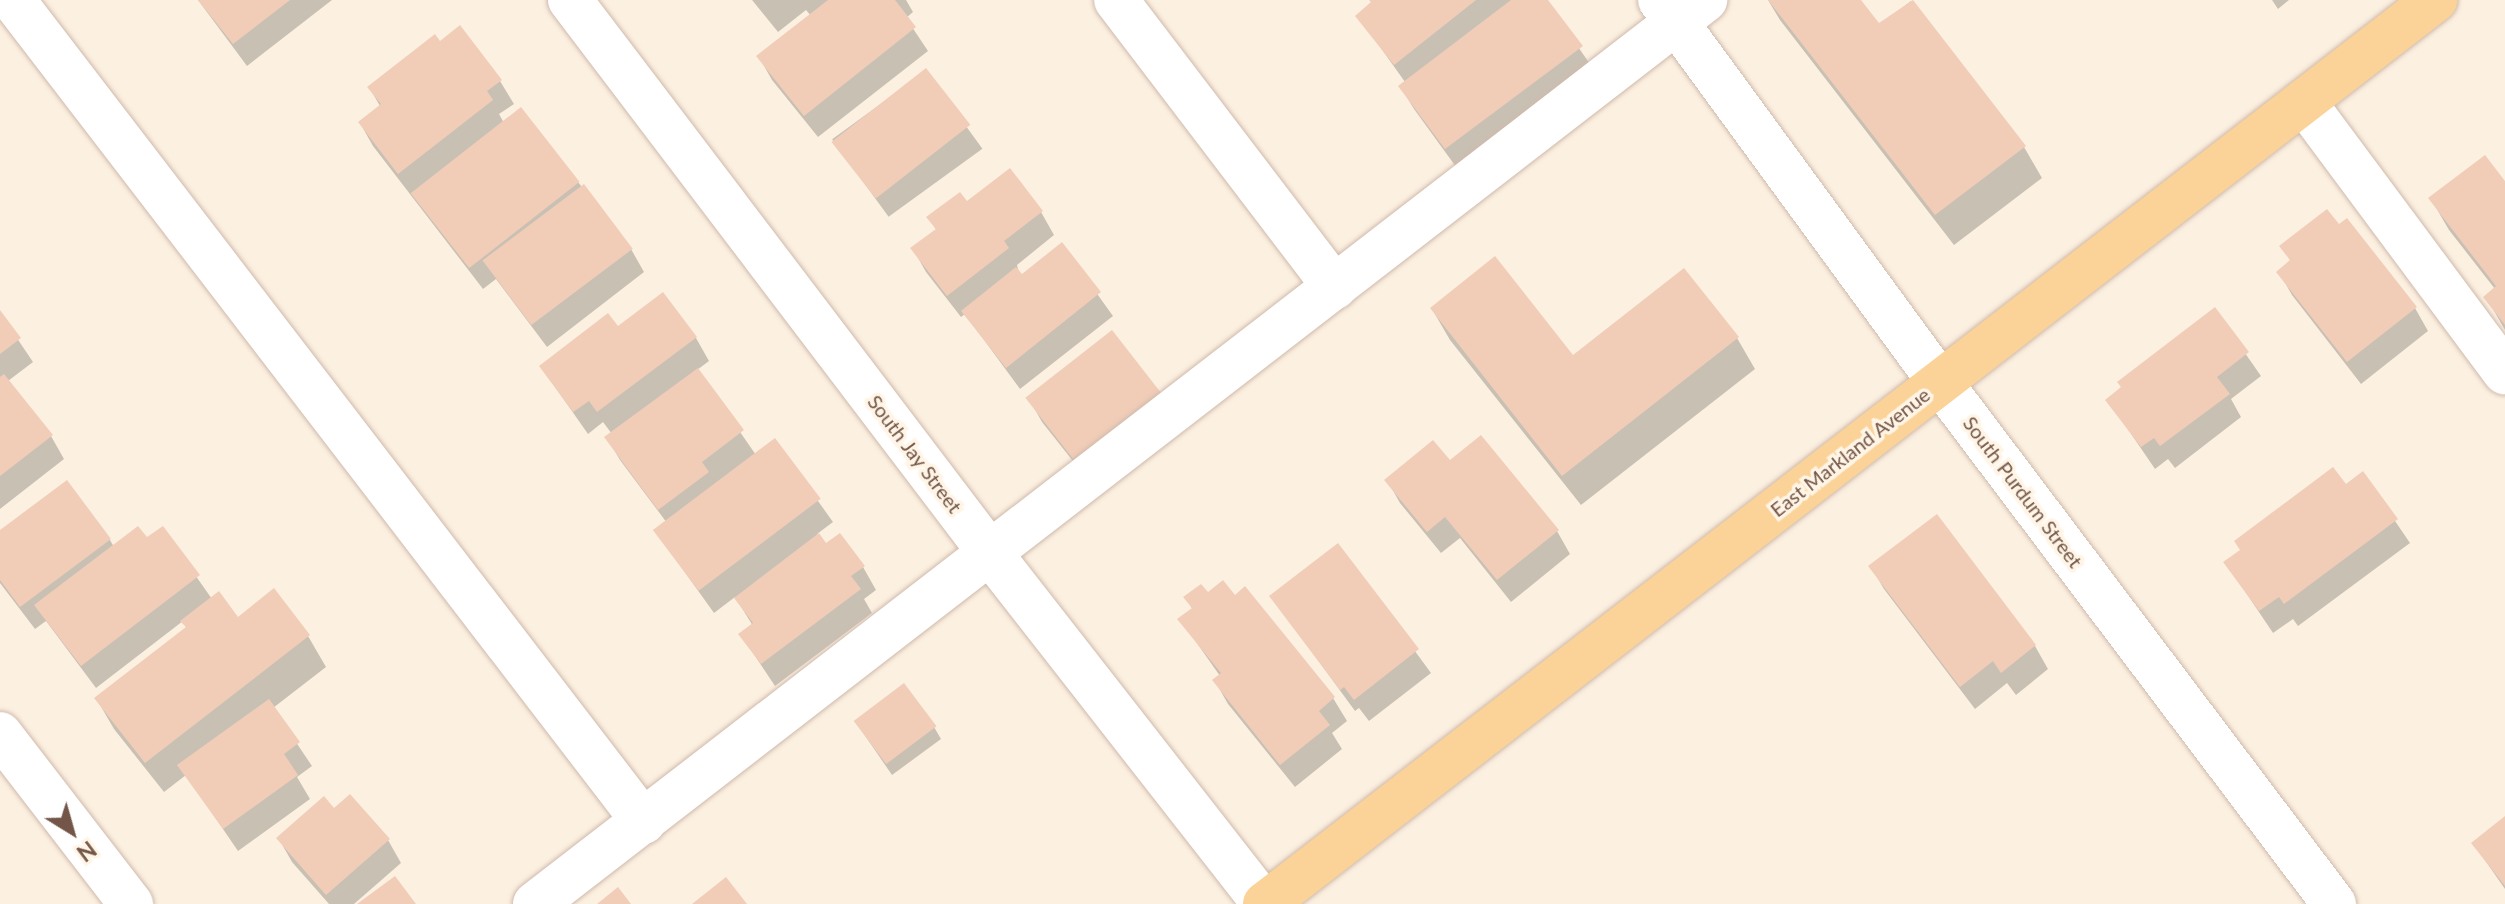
<!DOCTYPE html>
<style>
body{margin:0}
#map{position:relative;width:2505px;height:904px;overflow:hidden;background:#fcf0e1;font-family:Lato,sans-serif}
div>[style]{position:absolute}
.shadow>*{inset:0;background:#0003;transform-origin:0 0}
.building>*{inset:0;background:#f1cdb8;transform-origin:0 0}
.roads{filter:drop-shadow(0 0 2px #cfbaab) drop-shadow(0 0 2px #cfbaab)}
.minor>*{height:44px;margin:-22px;padding:0 22px;transform-origin:22px;border-radius:22px;background:#fff}
.major>*{height:44px;margin:-22px;padding:0 22px;transform-origin:22px;border-radius:22px;background:#fbd398}
span{translate:-50% -50%;white-space:nowrap;text-align:center;line-height:1.15;-webkit-text-stroke:7px #fff5e6;paint-order:stroke}
.street-label{font-size:20px;color:#735648}
.north{position:absolute;left:32px;top:792px;width:80px;height:80px;-webkit-text-stroke:6px #fff5e6;paint-order:stroke;rotate:143deg;font-size:22px;font-weight:700;line-height:32px;text-align:center;color:#735648}
.north::after{content:'';display:block;margin:auto;width:28px;height:36px;background:#735648;clip-path:polygon(50% 0,100% 100%,50% 72%,0 100%)}
</style>
<div id="map">
<div class="shadow">
<i style="clip-path:polygon(198px 0,332px 0,247px 66px)"></i>
<i style="clip-path:polygon(752px 0,906px 0,913px 12px,906px 18px,928px 51px,818px 137px,772px 80px,759px 57px,811px 16px,806px 10px,778px 32px)"></i>
<i style="clip-path:polygon(1370px 0,1546px 0,1594px 70px,1459px 171px,1414px 109px,1400px 86px,1405px 82px,1358px 16px,1372px 4px)"></i>
<i style="clip-path:polygon(1768px 0,1859px 0,1878px 26px,1911px 1px,2024px 147px,2042px 178px,1954px 245px,1780px 20px)"></i>
<i style="clip-path:polygon(2272px 0,2289px 0,2278px 9px)"></i>
<i style="clip-path:polygon(440px 43px,500px 81px,514px 104px,499px 114px,504px 123px,521px 110px,631px 249px,644px 272px,547px 347px,496px 279px,483px 289px,373px 146px,360px 123px,380px 106px,369px 87px)"></i>
<i style="left:926px;top:71px;width:96px;height:116px;rotate:54deg"></i>
<i style="clip-path:polygon(2505px 184px,2505px 330px,2486px 297px,2495px 289px,2449px 230px,2431px 199px)"></i>
<i style="clip-path:polygon(967px 204px,1041px 212px,1054px 235px,1017px 265px,1019px 273px,1022px 276px,1062px 245px,1113px 316px,1020px 389px,965px 314px,961px 317px,926px 272px,913px 249px,937px 231px,929px 218px)"></i>
<i style="clip-path:polygon(2282px 246px,2415px 308px,2428px 331px,2361px 384px,2292px 295px,2279px 272px,2291px 262px)"></i>
<i style="clip-path:polygon(1432px 309px,1573px 358px,1737px 338px,1755px 369px,1581px 505px,1450px 340px)"></i>
<i style="clip-path:polygon(2215px 310px,2261px 376px,2231px 399px,2241px 417px,2175px 468px,2168px 459px,2155px 469px,2108px 400px)"></i>
<i style="clip-path:polygon(0 313px,33px 362px,8px 381px,51px 436px,64px 459px,0 509px)"></i>
<i style="clip-path:polygon(617px 329px,696px 338px,709px 361px,697px 370px,756px 455px,775px 441px,833px 522px,817px 534px,826px 546px,863px 567px,876px 590px,864px 599px,872px 613px,775px 686px,741px 635px,753px 626px,735px 597px,714px 613px,656px 532px,667px 523px,620px 460px,607px 438px,612px 434px,603px 422px,588px 434px,541px 367px)"></i>
<i style="clip-path:polygon(1112px 333px,1092px 485px,1042px 422px,1029px 399px)"></i>
<i style="clip-path:polygon(1449px 463px,1557px 531px,1570px 554px,1511px 602px,1460px 538px,1441px 553px,1400px 503px,1387px 480px)"></i>
<i style="clip-path:polygon(2363px 474px,2410px 543px,2298px 626px,2293px 619px,2273px 633px,2226px 563px)"></i>
<i style="clip-path:polygon(1937px 517px,2035px 646px,2048px 669px,2016px 695px,2007px 683px,1975px 709px,1884px 589px,1871px 567px)"></i>
<i style="clip-path:polygon(162px 528px,212px 599px,237px 620px,308px 636px,326px 667px,273px 708px,312px 766px,297px 777px,310px 799px,238px 851px,186px 775px,164px 792px,114px 729px,96px 698px,187px 629px,183px 621px,96px 688px,46px 621px,35px 629px,0 583px,0 533px,110px 540px,114px 547px,146px 540px)"></i>
<i style="clip-path:polygon(1338px 546px,1431px 673px,1369px 721px,1359px 708px,1355px 711px,1271px 596px)"></i>
<i style="clip-path:polygon(1186px 598px,1333px 698px,1347px 721px,1332px 733px,1342px 749px,1295px 787px,1228px 704px,1215px 681px,1220px 676px,1180px 619px,1193px 610px)"></i>
<i style="clip-path:polygon(855px 721px,934px 727px,941px 739px,892px 775px)"></i>
<i style="clip-path:polygon(334px 811px,388px 840px,401px 863px,354px 904px,329px 904px,292px 862px,279px 839px)"></i>
<i style="clip-path:polygon(2505px 818px,2505px 889px,2473px 843px)"></i>
</div>
<div class="building">
<i style="clip-path:polygon(198px 0,290px 0,233px 44px)"></i>
<i style="clip-path:polygon(828px 0,895px 0,916px 27px,804px 116px,756px 56px)"></i>
<i style="clip-path:polygon(1369px 0,1476px 0,1394px 65px,1355px 16px,1371px 2px)"></i>
<i style="clip-path:polygon(1511px 0,1548px 0,1583px 46px,1445px 149px,1398px 86px)"></i>
<i style="clip-path:polygon(1768px 0,1861px 0,1879px 23px,1913px 0,2026px 146px,1935px 215px)"></i>
<i style="clip-path:polygon(460px 25px,502px 80px,487px 91px,493px 100px,398px 174px,358px 122px,381px 104px,367px 87px,435px 34px,440px 41px)"></i>
<i style="left:926px;top:68px;width:72px;height:120px;rotate:52deg"></i>
<i style="left:521px;top:107px;width:95px;height:140px;rotate:52deg"></i>
<i style="clip-path:polygon(2485px 155px,2505px 181px,2505px 325px,2483px 297px,2496px 286px,2428px 198px)"></i>
<i style="clip-path:polygon(1010px 168px,1043px 211px,1004px 241px,1009px 248px,947px 296px,910px 248px,936px 229px,926px 217px,960px 192px,967px 201px)"></i>
<i style="left:584px;top:184px;width:81px;height:127px;rotate:53deg"></i>
<i style="clip-path:polygon(2327px 209px,2339px 224px,2347px 218px,2417px 307px,2347px 362px,2276px 272px,2290px 260px,2279px 246px)"></i>
<i style="clip-path:polygon(1062px 242px,1101px 292px,1006px 368px,961px 311px,1016px 267px,1022px 274px)"></i>
<i style="clip-path:polygon(1495px 256px,1573px 355px,1684px 268px,1739px 337px,1562px 476px,1430px 308px)"></i>
<i style="clip-path:polygon(663px 292px,697px 337px,597px 412px,589px 401px,573px 412px,539px 366px,608px 313px,618px 326px)"></i>
<i style="clip-path:polygon(2215px 307px,2249px 352px,2217px 377px,2230px 394px,2160px 446px,2154px 438px,2141px 447px,2105px 400px,2121px 387px,2117px 382px)"></i>
<i style="clip-path:polygon(0 310px,21px 338px,0 354px)"></i>
<i style="left:1112px;top:330px;width:83px;height:110px;rotate:52deg"></i>
<i style="clip-path:polygon(698px 368px,744px 430px,702px 462px,709px 472px,658px 510px,604px 437px)"></i>
<i style="clip-path:polygon(4px 374px,53px 435px,0 476px,0 377px)"></i>
<i style="clip-path:polygon(1481px 435px,1559px 530px,1497px 580px,1445px 517px,1427px 532px,1384px 480px,1433px 440px,1450px 460px)"></i>
<i style="left:775px;top:438px;width:76px;height:153px;rotate:53deg"></i>
<i style="clip-path:polygon(2333px 467px,2346px 484px,2363px 471px,2398px 519px,2284px 604px,2279px 597px,2259px 611px,2223px 562px,2240px 550px,2234px 541px)"></i>
<i style="clip-path:polygon(67px 480px,111px 539px,20px 607px,0 580px,0 530px)"></i>
<i style="clip-path:polygon(1937px 514px,2036px 645px,2001px 673px,1993px 661px,1960px 687px,1868px 566px)"></i>
<i style="clip-path:polygon(138px 526px,147px 537px,163px 526px,200px 575px,81px 666px,34px 605px)"></i>
<i style="clip-path:polygon(819px 533px,826px 543px,840px 533px,865px 566px,851px 576px,861px 589px,761px 664px,738px 634px,753px 623px,734px 598px)"></i>
<i style="clip-path:polygon(1338px 543px,1419px 649px,1354px 700px,1344px 687px,1340px 690px,1269px 596px)"></i>
<i style="clip-path:polygon(1223px 580px,1235px 595px,1245px 586px,1335px 697px,1319px 711px,1330px 725px,1280px 765px,1212px 680px,1221px 673px,1177px 619px,1192px 608px,1183px 597px,1201px 584px,1208px 592px)"></i>
<i style="clip-path:polygon(274px 588px,310px 635px,145px 763px,94px 698px,186px 627px,180px 621px,219px 591px,238px 617px)"></i>
<i style="left:904px;top:683px;width:54px;height:63px;rotate:53deg"></i>
<i style="clip-path:polygon(269px 699px,300px 742px,284px 754px,298px 775px,223px 829px,177px 765px)"></i>
<i style="clip-path:polygon(350px 794px,390px 839px,326px 895px,276px 838px,324px 796px,334px 808px)"></i>
<i style="clip-path:polygon(2505px 816px,2505px 886px,2471px 843px)"></i>
<i style="clip-path:polygon(395px 876px,416px 904px,357px 904px)"></i>
<i style="clip-path:polygon(726px 877px,747px 904px,692px 904px)"></i>
<i style="clip-path:polygon(618px 887px,631px 904px,597px 904px)"></i>
</div>
<div class="roads">
<div class="minor">
<i style="left:13px;top:0;width:1036px;rotate:52.49deg"></i>
<i style="left:570px;top:0;width:694px;rotate:52.78deg"></i>
<i style="left:990px;top:553px;width:445px;rotate:52deg"></i>
<i style="left:1116px;top:0;width:361px;rotate:52.7deg"></i>
<i style="left:1660px;top:0;width:474px;rotate:53.8deg"></i>
<i style="left:1940px;top:382px;width:654px;rotate:52.95deg"></i>
<i style="left:2304px;top:102px;width:337px;rotate:53.4deg"></i>
<i style="left:0;top:734px;width:215px;rotate:52.4deg"></i>
<i style="left:535px;top:904px;width:1479px;rotate:-37.69deg"></i>
</div>
<div class="major">
<i style="left:1265px;top:904px;width:1479px;rotate:-37.69deg"></i>
</div>
</div>
<div class="street-label">
<span style="left:1850px;top:452px;rotate:-38deg">East Markland Avenue</span>
<span style="left:915px;top:454px;rotate:53deg">South Jay Street</span>
<span style="left:2023px;top:492px;rotate:53deg">South Purdum Street</span>
</div>
<div class="north">N</div>
</div>
